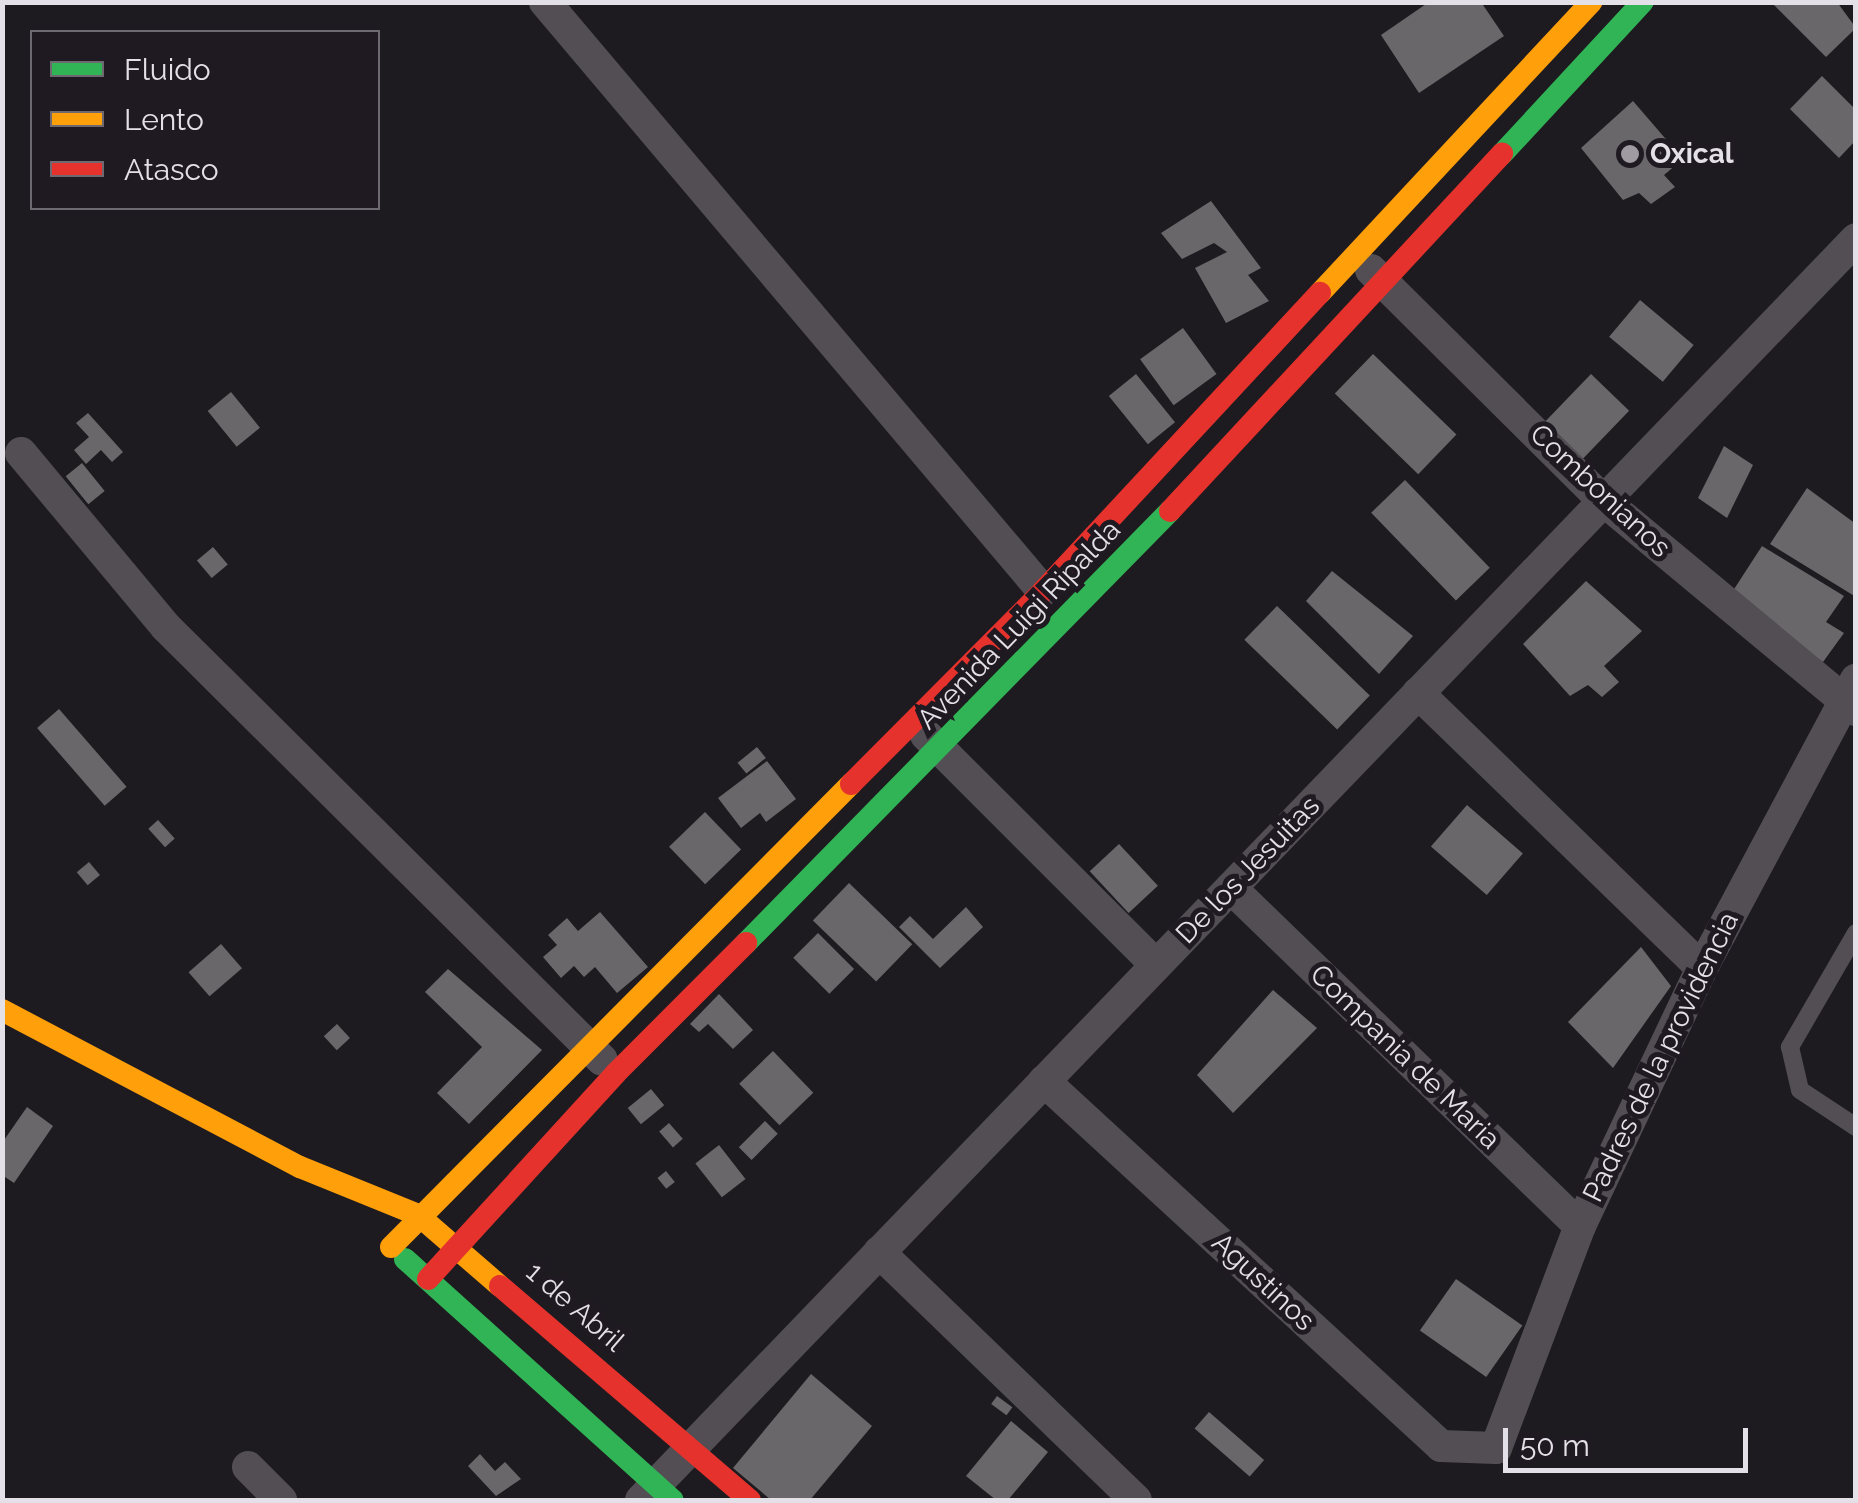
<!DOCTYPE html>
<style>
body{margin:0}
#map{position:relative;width:1858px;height:1503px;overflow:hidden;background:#1e1b20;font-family:Raleway,sans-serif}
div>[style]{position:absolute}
.building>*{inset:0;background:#6a676b;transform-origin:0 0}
.lane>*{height:18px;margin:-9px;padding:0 9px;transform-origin:9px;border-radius:9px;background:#524e54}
.street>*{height:32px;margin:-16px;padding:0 16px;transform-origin:16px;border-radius:16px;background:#524e54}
.fast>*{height:22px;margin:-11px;padding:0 11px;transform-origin:11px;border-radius:11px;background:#30b455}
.slow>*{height:22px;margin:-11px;padding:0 11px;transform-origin:11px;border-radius:11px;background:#ff9f0a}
.jam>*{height:22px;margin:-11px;padding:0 11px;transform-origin:11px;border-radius:11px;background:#e5322d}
.dots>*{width:28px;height:28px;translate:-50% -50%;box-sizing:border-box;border:5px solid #1f1922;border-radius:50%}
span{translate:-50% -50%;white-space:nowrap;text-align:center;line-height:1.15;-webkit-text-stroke:10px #1f1922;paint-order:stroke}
.poi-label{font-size:28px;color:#e4e0e7;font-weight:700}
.left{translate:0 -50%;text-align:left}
.street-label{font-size:28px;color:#e4e0e7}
.frame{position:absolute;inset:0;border:5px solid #e4e0e7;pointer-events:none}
.legend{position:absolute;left:30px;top:30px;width:350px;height:180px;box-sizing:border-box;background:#1f1922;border:2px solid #6e6971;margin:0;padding:12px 18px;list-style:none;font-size:30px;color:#e4e0e7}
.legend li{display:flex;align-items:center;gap:20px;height:50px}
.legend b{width:50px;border:2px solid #6e6971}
.scale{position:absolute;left:1503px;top:1428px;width:245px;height:45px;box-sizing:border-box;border:5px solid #e4e0e7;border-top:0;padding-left:12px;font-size:30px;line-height:35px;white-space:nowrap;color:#e4e0e7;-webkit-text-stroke:8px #1f1922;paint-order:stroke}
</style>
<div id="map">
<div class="building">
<i style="clip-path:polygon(1429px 2px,1481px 2px,1504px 36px,1419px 93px,1381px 35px)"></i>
<i style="clip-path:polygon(1771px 2px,1837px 2px,1856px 28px,1826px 57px)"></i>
<i style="clip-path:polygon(1822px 76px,1856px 110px,1856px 140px,1839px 158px,1790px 109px)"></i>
<i style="clip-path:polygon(1633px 101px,1683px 159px,1664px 175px,1675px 187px,1651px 204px,1639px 193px,1623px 200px,1581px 148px)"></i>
<i style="clip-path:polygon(1211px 201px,1261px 268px,1248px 275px,1269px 301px,1226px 323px,1195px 268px,1227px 252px,1214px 243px,1182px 259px,1161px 233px)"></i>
<i style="left:1640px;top:300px;width:70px;height:48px;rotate:40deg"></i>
<i style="left:1183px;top:328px;width:57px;height:53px;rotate:54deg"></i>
<i style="left:1373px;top:354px;width:116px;height:55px;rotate:44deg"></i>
<i style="left:1136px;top:374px;width:62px;height:35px;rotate:51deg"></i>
<i style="left:1591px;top:374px;width:53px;height:69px;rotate:44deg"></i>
<i style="left:231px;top:392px;width:46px;height:30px;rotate:51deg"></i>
<i style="clip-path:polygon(88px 413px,123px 452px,112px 462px,101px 450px,86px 464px,74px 450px,89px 437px,76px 423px)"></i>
<i style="clip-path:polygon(1724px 446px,1753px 465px,1727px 518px,1698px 498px)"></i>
<i style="left:82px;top:463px;width:36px;height:21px;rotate:51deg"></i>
<i style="left:1405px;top:480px;width:122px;height:47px;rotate:46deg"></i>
<i style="clip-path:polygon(1807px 488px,1856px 524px,1856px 597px,1770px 544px)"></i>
<i style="clip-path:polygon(1762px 546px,1844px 596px,1826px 622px,1844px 633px,1823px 662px,1727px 600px)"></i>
<i style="left:213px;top:547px;width:23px;height:21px;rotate:50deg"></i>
<i style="clip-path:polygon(1332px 571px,1413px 636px,1379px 674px,1306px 601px)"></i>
<i style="clip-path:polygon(1586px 581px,1642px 631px,1604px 666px,1619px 682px,1602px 697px,1588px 685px,1570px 696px,1523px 644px)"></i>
<i style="left:1277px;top:606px;width:129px;height:47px;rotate:44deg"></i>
<i style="left:59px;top:709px;width:103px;height:29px;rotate:49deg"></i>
<i style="left:757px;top:747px;width:14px;height:25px;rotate:51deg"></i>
<i style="clip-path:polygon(767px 761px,796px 799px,766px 822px,760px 813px,741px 828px,718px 798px)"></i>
<i style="left:1467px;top:805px;width:74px;height:55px;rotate:41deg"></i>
<i style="left:705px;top:812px;width:52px;height:50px;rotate:46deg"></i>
<i style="left:158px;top:820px;width:25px;height:13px;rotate:48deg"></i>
<i style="left:1119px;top:844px;width:57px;height:40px;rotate:47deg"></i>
<i style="left:89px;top:862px;width:17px;height:16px;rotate:50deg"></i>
<i style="left:849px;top:883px;width:88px;height:52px;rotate:44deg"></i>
<i style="clip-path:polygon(966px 907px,983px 927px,940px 968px,899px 927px,910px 916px,933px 939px)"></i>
<i style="clip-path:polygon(600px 912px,648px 967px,617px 993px,595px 967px,584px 977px,574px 966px,561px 978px,543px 957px,557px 945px,548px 935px,567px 918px,578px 931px)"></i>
<i style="left:818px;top:933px;width:51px;height:35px;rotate:45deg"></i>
<i style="left:221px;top:944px;width:32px;height:43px;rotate:49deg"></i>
<i style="clip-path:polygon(1641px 947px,1671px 986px,1613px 1068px,1568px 1022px)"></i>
<i style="clip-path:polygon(448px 969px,542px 1050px,469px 1124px,437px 1093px,482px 1047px,425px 992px)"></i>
<i style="clip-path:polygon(1273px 990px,1317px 1028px,1233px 1113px,1197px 1075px)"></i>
<i style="clip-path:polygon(719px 994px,753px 1030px,733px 1049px,708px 1024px,699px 1032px,690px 1024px)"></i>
<i style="left:337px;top:1024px;width:19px;height:18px;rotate:47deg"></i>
<i style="left:773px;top:1051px;width:58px;height:47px;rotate:46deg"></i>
<i style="left:651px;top:1089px;width:21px;height:30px;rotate:51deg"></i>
<i style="clip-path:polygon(27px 1107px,53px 1126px,14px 1183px,2px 1175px,2px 1143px)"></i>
<i style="left:765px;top:1121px;width:18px;height:37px;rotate:45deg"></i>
<i style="left:669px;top:1123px;width:21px;height:13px;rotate:49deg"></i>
<i style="left:719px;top:1145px;width:43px;height:30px;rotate:52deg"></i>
<i style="left:666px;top:1171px;width:14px;height:11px;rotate:51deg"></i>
<i style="left:1456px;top:1279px;width:81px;height:63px;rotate:35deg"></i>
<i style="clip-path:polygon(811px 1374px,872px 1426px,810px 1500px,771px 1500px,733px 1468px)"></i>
<i style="left:997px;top:1396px;width:19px;height:10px;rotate:36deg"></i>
<i style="left:1209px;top:1412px;width:73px;height:22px;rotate:41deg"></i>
<i style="clip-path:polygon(1011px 1421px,1048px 1452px,1008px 1500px,996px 1500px,966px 1476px)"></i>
<i style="clip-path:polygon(480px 1454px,495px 1471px,505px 1462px,521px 1479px,496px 1496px,468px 1466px)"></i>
</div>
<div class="lane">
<i style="left:1856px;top:933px;width:132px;rotate:120.1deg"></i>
<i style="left:1790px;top:1047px;width:44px;rotate:76.9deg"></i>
<i style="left:1800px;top:1090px;width:67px;rotate:33.5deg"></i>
</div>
<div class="street">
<i style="left:545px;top:2px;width:771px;rotate:49.79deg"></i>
<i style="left:1371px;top:270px;width:328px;rotate:44.8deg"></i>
<i style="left:1604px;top:501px;width:327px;rotate:39.7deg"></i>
<i style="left:21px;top:453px;width:226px;rotate:50.2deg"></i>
<i style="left:166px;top:627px;width:614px;rotate:44.8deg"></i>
<i style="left:1418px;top:693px;width:395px;rotate:44.1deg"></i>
<i style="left:926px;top:735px;width:325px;rotate:45deg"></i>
<i style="left:1231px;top:888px;width:486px;rotate:44.1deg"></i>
<i style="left:1044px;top:1081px;width:539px;rotate:42.6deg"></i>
<i style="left:1441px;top:1446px;width:55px;rotate:2.1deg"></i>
<i style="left:1496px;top:1448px;width:237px;rotate:-69.3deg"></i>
<i style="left:1580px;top:1226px;width:285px;rotate:-64.7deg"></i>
<i style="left:1702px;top:968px;width:327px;rotate:-61.9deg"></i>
<i style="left:879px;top:1252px;width:357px;rotate:44deg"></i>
<i style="left:248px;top:1467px;width:47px;rotate:45deg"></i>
<i style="left:641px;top:1500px;width:1751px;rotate:-46.06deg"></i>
</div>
<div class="fast">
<i style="left:1502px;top:154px;width:207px;rotate:-47.2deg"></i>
<i style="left:746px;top:943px;width:605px;rotate:-45.54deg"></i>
<i style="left:405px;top:1259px;width:360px;rotate:42deg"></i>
</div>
<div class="slow">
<i style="left:1320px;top:293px;width:398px;rotate:-47deg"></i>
<i style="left:2px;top:1010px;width:337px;rotate:27.8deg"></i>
<i style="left:300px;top:1167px;width:127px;rotate:22.1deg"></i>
<i style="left:418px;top:1215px;width:108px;rotate:40.9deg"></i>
<i style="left:391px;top:1247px;width:653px;rotate:-45.19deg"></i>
</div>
<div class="jam">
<i style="left:1170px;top:511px;width:488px;rotate:-47.1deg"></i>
<i style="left:851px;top:784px;width:272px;rotate:-45.1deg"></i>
<i style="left:1043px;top:591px;width:407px;rotate:-47.1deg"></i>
<i style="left:428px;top:1279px;width:279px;rotate:-47.6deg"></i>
<i style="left:616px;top:1073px;width:184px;rotate:-45deg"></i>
<i style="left:500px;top:1286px;width:329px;rotate:40.6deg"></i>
</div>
<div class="dots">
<i style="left:1630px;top:154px;background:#9f9ba1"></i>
</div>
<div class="poi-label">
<span class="left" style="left:1650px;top:154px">Oxical</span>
</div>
<div class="street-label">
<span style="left:1600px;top:491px;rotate:43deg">Combonianos</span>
<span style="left:1019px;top:625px;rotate:-46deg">Avenida Luigi Ripalda</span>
<span style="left:1248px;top:870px;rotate:-46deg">De los Jesuitas</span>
<span style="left:1405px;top:1057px;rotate:44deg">Compania de Maria</span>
<span style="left:1661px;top:1057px;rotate:-64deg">Padres de la providencia</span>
<span style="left:1263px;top:1282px;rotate:43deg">Agustinos</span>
<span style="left:575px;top:1307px;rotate:41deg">1 de Abril</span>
</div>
<div class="frame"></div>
<ul class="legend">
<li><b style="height:12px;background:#30b455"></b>Fluido</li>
<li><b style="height:12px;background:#ff9f0a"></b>Lento</li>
<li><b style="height:12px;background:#e5322d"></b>Atasco</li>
</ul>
<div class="scale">50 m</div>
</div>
